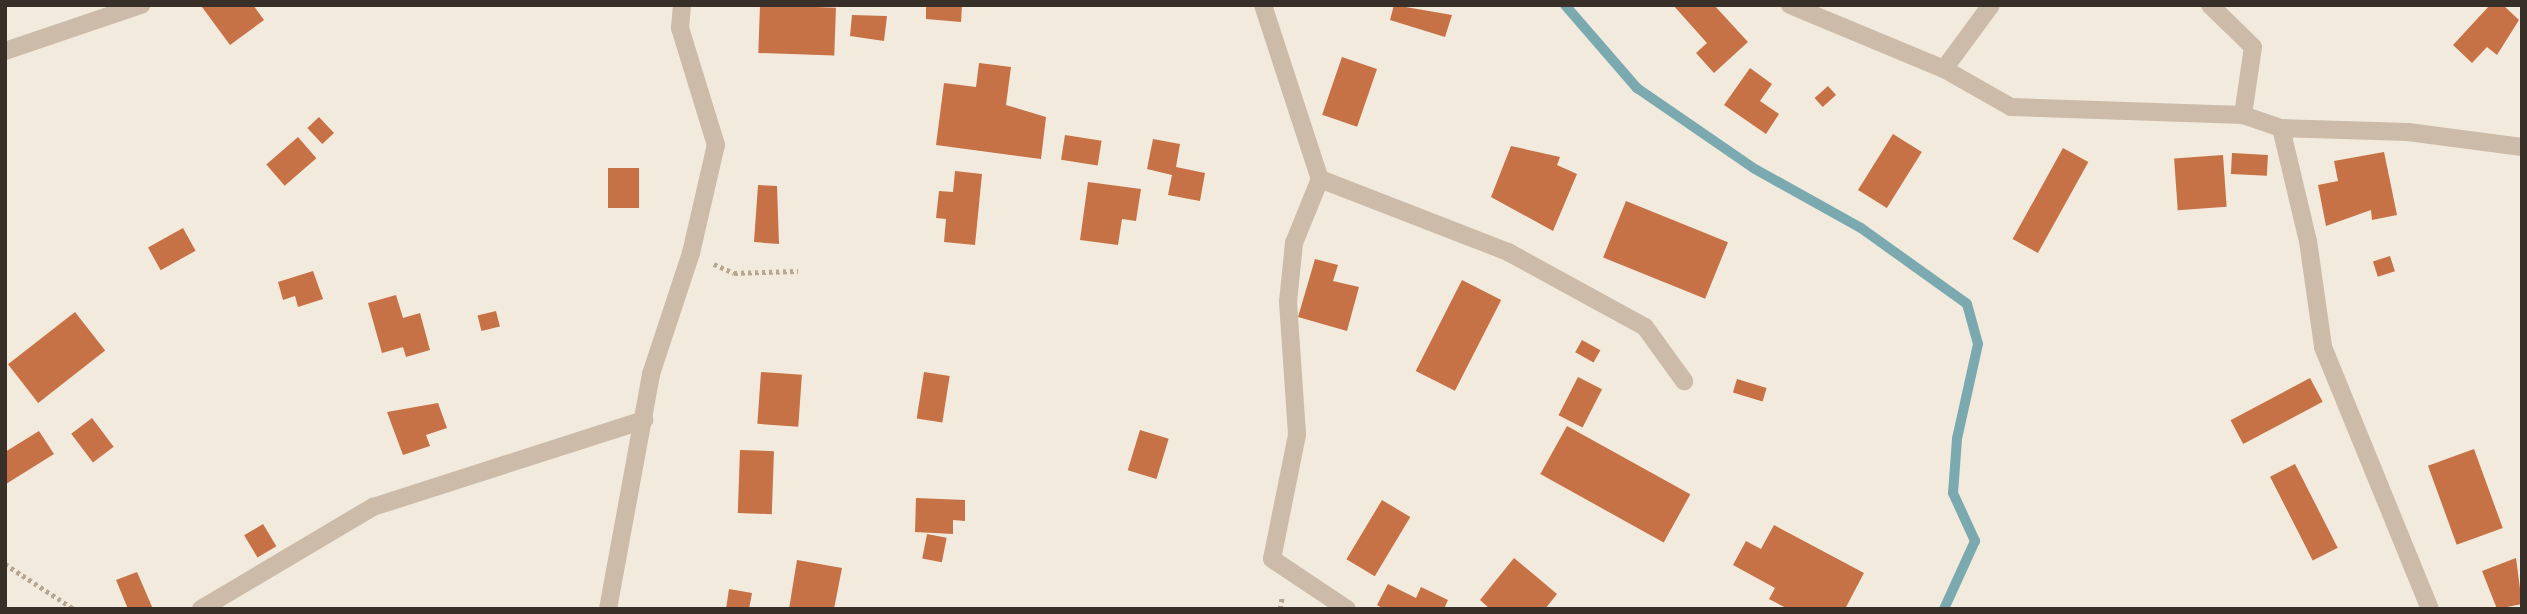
<!DOCTYPE html>
<style>
body{margin:0}
#map{position:relative;width:2527px;height:614px;overflow:hidden;background:#f2eadd;font-family:"Public Sans",sans-serif}
div>[style]{position:absolute}
.stream>*{height:10px;margin:-5px;padding:0 5px;transform-origin:5px;border-radius:5px;background:#7ba9b0}
.building>*{inset:0;background:#c77246;transform-origin:0 0}
.path>*{height:4.5px;margin-top:-2.25px;transform-origin:0;background:repeating-linear-gradient(90deg,#b7a692 0 3.5px,transparent 0 7px)}
.service>*{height:18px;margin:-9px;padding:0 9px;transform-origin:9px;border-radius:9px;background:#cbbba8}
.minor>*{height:18px;margin:-9px;padding:0 9px;transform-origin:9px;border-radius:9px;background:#cbbba8}
span{translate:-50% -50%;white-space:nowrap;text-align:center;line-height:1.15;-webkit-text-stroke:5px #faf4e9;paint-order:stroke}
.frame{position:absolute;inset:0;border:7px solid #382f28;pointer-events:none}
</style>
<div id="map">
<div class="stream">
<i style="left:1565px;top:5px;width:110px;rotate:49.1deg"></i>
<i style="left:1637px;top:88px;width:143px;rotate:34.5deg"></i>
<i style="left:1755px;top:169px;width:121px;rotate:29.1deg"></i>
<i style="left:1861px;top:228px;width:130px;rotate:35.6deg"></i>
<i style="left:1967px;top:304px;width:41px;rotate:74.6deg"></i>
<i style="left:1978px;top:344px;width:97px;rotate:102.5deg"></i>
<i style="left:1957px;top:439px;width:54px;rotate:94.2deg"></i>
<i style="left:1953px;top:493px;width:53px;rotate:65.4deg"></i>
<i style="left:1975px;top:541px;width:75px;rotate:114.5deg"></i>
</div>
<div class="building">
<i style="clip-path:polygon(253px 5px,264px 20px,230px 45px,202px 7px)"></i>
<i style="left:760px;top:5px;width:76px;height:48px;rotate:2deg"></i>
<i style="clip-path:polygon(926px 5px,962px 5px,961px 22px,926px 19px)"></i>
<i style="clip-path:polygon(1394px 5px,1452px 15px,1445px 37px,1390px 20px)"></i>
<i style="clip-path:polygon(1673px 5px,1714px 5px,1748px 42px,1714px 73px,1696px 53px,1707px 43px)"></i>
<i style="clip-path:polygon(2490px 5px,2503px 5px,2519px 20px,2497px 55px,2487px 47px,2472px 63px,2453px 45px)"></i>
<i style="clip-path:polygon(852px 15px,887px 16px,884px 41px,850px 36px)"></i>
<i style="left:1342px;top:57px;width:37px;height:61px;rotate:19deg"></i>
<i style="clip-path:polygon(979px 63px,1011px 67px,1006px 105px,1046px 117px,1041px 159px,936px 145px,944px 83px,976px 87px)"></i>
<i style="clip-path:polygon(1750px 68px,1772px 84px,1760px 101px,1779px 114px,1766px 134px,1724px 105px)"></i>
<i style="left:1828px;top:86px;width:12px;height:18px;rotate:48deg"></i>
<i style="left:319px;top:117px;width:22px;height:16px;rotate:47deg"></i>
<i style="left:1893px;top:134px;width:34px;height:66px;rotate:32deg"></i>
<i style="left:1065px;top:135px;width:37px;height:25px;rotate:9deg"></i>
<i style="left:298px;top:137px;width:28px;height:42px;rotate:49deg"></i>
<i style="clip-path:polygon(1153px 139px,1180px 144px,1176px 167px,1205px 173px,1200px 201px,1168px 195px,1172px 175px,1147px 169px)"></i>
<i style="clip-path:polygon(1511px 146px,1560px 157px,1557px 165px,1577px 174px,1553px 231px,1491px 197px)"></i>
<i style="left:2063px;top:148px;width:29px;height:104px;rotate:29deg"></i>
<i style="clip-path:polygon(2384px 152px,2397px 215px,2372px 220px,2371px 210px,2326px 226px,2318px 185px,2338px 181px,2334px 161px)"></i>
<i style="left:2232px;top:153px;width:36px;height:21px;rotate:3deg"></i>
<i style="left:2223px;top:155px;width:52px;height:49px;rotate:86deg"></i>
<i style="left:608px;top:168px;width:31px;height:40px"></i>
<i style="clip-path:polygon(955px 171px,982px 174px,975px 245px,944px 242px,946px 219px,936px 218px,939px 191px,953px 192px)"></i>
<i style="clip-path:polygon(1088px 182px,1141px 189px,1136px 221px,1122px 219px,1118px 245px,1080px 240px)"></i>
<i style="clip-path:polygon(758px 185px,777px 186px,779px 244px,754px 242px)"></i>
<i style="left:1626px;top:201px;width:110px;height:61px;rotate:22deg"></i>
<i style="left:183px;top:228px;width:26px;height:40px;rotate:61deg"></i>
<i style="left:2390px;top:256px;width:16px;height:18px;rotate:72deg"></i>
<i style="clip-path:polygon(1315px 259px,1338px 265px,1333px 281px,1359px 287px,1347px 331px,1298px 317px)"></i>
<i style="clip-path:polygon(313px 271px,323px 299px,298px 307px,295px 296px,283px 300px,278px 282px)"></i>
<i style="left:1462px;top:280px;width:44px;height:102px;rotate:27deg"></i>
<i style="clip-path:polygon(396px 295px,403px 318px,420px 313px,430px 350px,406px 357px,403px 347px,382px 353px,368px 303px)"></i>
<i style="left:496px;top:311px;width:16px;height:19px;rotate:76deg"></i>
<i style="left:75px;top:312px;width:49px;height:85px;rotate:52deg"></i>
<i style="left:1582px;top:340px;width:21px;height:14px;rotate:29deg"></i>
<i style="left:761px;top:372px;width:41px;height:52px;rotate:4deg"></i>
<i style="left:924px;top:372px;width:26px;height:47px;rotate:9deg"></i>
<i style="left:1578px;top:377px;width:27px;height:43px;rotate:27deg"></i>
<i style="left:2310px;top:378px;width:27px;height:90px;rotate:62deg"></i>
<i style="left:1737px;top:379px;width:31px;height:14px;rotate:17deg"></i>
<i style="clip-path:polygon(438px 403px,447px 428px,426px 435px,430px 446px,403px 455px,387px 412px)"></i>
<i style="left:92px;top:418px;width:36px;height:26px;rotate:53deg"></i>
<i style="left:1567px;top:426px;width:141px;height:55px;rotate:29deg"></i>
<i style="left:1140px;top:430px;width:30px;height:42px;rotate:17deg"></i>
<i style="clip-path:polygon(39px 431px,54px 454px,6px 484px,5px 452px)"></i>
<i style="left:2474px;top:449px;width:84px;height:49px;rotate:70deg"></i>
<i style="left:740px;top:450px;width:34px;height:63px;rotate:2deg"></i>
<i style="left:2295px;top:464px;width:94px;height:28px;rotate:63deg"></i>
<i style="clip-path:polygon(916px 498px,965px 500px,965px 521px,953px 520px,953px 534px,915px 532px)"></i>
<i style="left:1382px;top:500px;width:33px;height:69px;rotate:31deg"></i>
<i style="left:263px;top:524px;width:26px;height:22px;rotate:59deg"></i>
<i style="clip-path:polygon(1774px 525px,1864px 573px,1845px 609px,1788px 609px,1769px 599px,1775px 588px,1733px 565px,1746px 541px,1761px 549px)"></i>
<i style="left:927px;top:534px;width:20px;height:25px;rotate:11deg"></i>
<i style="clip-path:polygon(1514px 558px,1557px 594px,1545px 609px,1490px 609px,1480px 600px)"></i>
<i style="clip-path:polygon(2516px 558px,2522px 604px,2497px 609px,2482px 571px)"></i>
<i style="clip-path:polygon(797px 560px,842px 568px,834px 609px,789px 609px)"></i>
<i style="clip-path:polygon(137px 572px,153px 609px,128px 609px,116px 580px)"></i>
<i style="clip-path:polygon(1388px 584px,1416px 598px,1421px 587px,1448px 600px,1444px 609px,1384px 609px,1377px 605px)"></i>
<i style="clip-path:polygon(729px 589px,752px 593px,749px 609px,726px 609px)"></i>
</div>
<div class="path">
<i style="left:714px;top:264px;width:22px;rotate:24deg"></i>
<i style="left:734px;top:273px;width:64px;rotate:-1.8deg"></i>
<i style="left:5px;top:564px;width:82px;rotate:33.1deg"></i>
<i style="left:1280px;top:609px;width:12px;rotate:-81deg"></i>
</div>
<div class="service">
<i style="left:2210px;top:5px;width:60px;rotate:44.3deg"></i>
<i style="left:2253px;top:47px;width:69px;rotate:98.4deg"></i>
<i style="left:5px;top:51px;width:144px;rotate:-18.7deg"></i>
<i style="left:1944px;top:69px;width:79px;rotate:-53.7deg"></i>
<i style="left:2281px;top:128px;width:116px;rotate:76.6deg"></i>
<i style="left:2308px;top:241px;width:107px;rotate:81.9deg"></i>
<i style="left:2323px;top:347px;width:283px;rotate:67.8deg"></i>
<i style="left:201px;top:609px;width:200px;rotate:-30.7deg"></i>
<i style="left:373px;top:507px;width:285px;rotate:-17.8deg"></i>
</div>
<div class="minor">
<i style="left:1263px;top:5px;width:183px;rotate:71.9deg"></i>
<i style="left:1320px;top:179px;width:69px;rotate:112.1deg"></i>
<i style="left:1294px;top:243px;width:59px;rotate:95.8deg"></i>
<i style="left:1288px;top:302px;width:133px;rotate:86.1deg"></i>
<i style="left:1297px;top:435px;width:126px;rotate:101.4deg"></i>
<i style="left:1272px;top:559px;width:90px;rotate:33.7deg"></i>
<i style="left:1790px;top:5px;width:167px;rotate:22.6deg"></i>
<i style="left:1944px;top:69px;width:77px;rotate:29.6deg"></i>
<i style="left:2011px;top:107px;width:232px;rotate:2deg"></i>
<i style="left:2243px;top:115px;width:40px;rotate:18.9deg"></i>
<i style="left:2281px;top:128px;width:127px;rotate:1.8deg"></i>
<i style="left:2408px;top:132px;width:115px;rotate:7.5deg"></i>
<i style="left:1320px;top:179px;width:202px;rotate:21.2deg"></i>
<i style="left:1508px;top:252px;width:156px;rotate:28.7deg"></i>
<i style="left:1645px;top:327px;width:67px;rotate:54.2deg"></i>
<i style="left:608px;top:609px;width:239px;rotate:-79.6deg"></i>
<i style="left:651px;top:374px;width:127px;rotate:-71.7deg"></i>
<i style="left:691px;top:253px;width:111px;rotate:-77deg"></i>
<i style="left:716px;top:145px;width:122px;rotate:-107.1deg"></i>
<i style="left:680px;top:28px;width:23px;rotate:-85deg"></i>
</div>
<div class="frame"></div>
</div>
